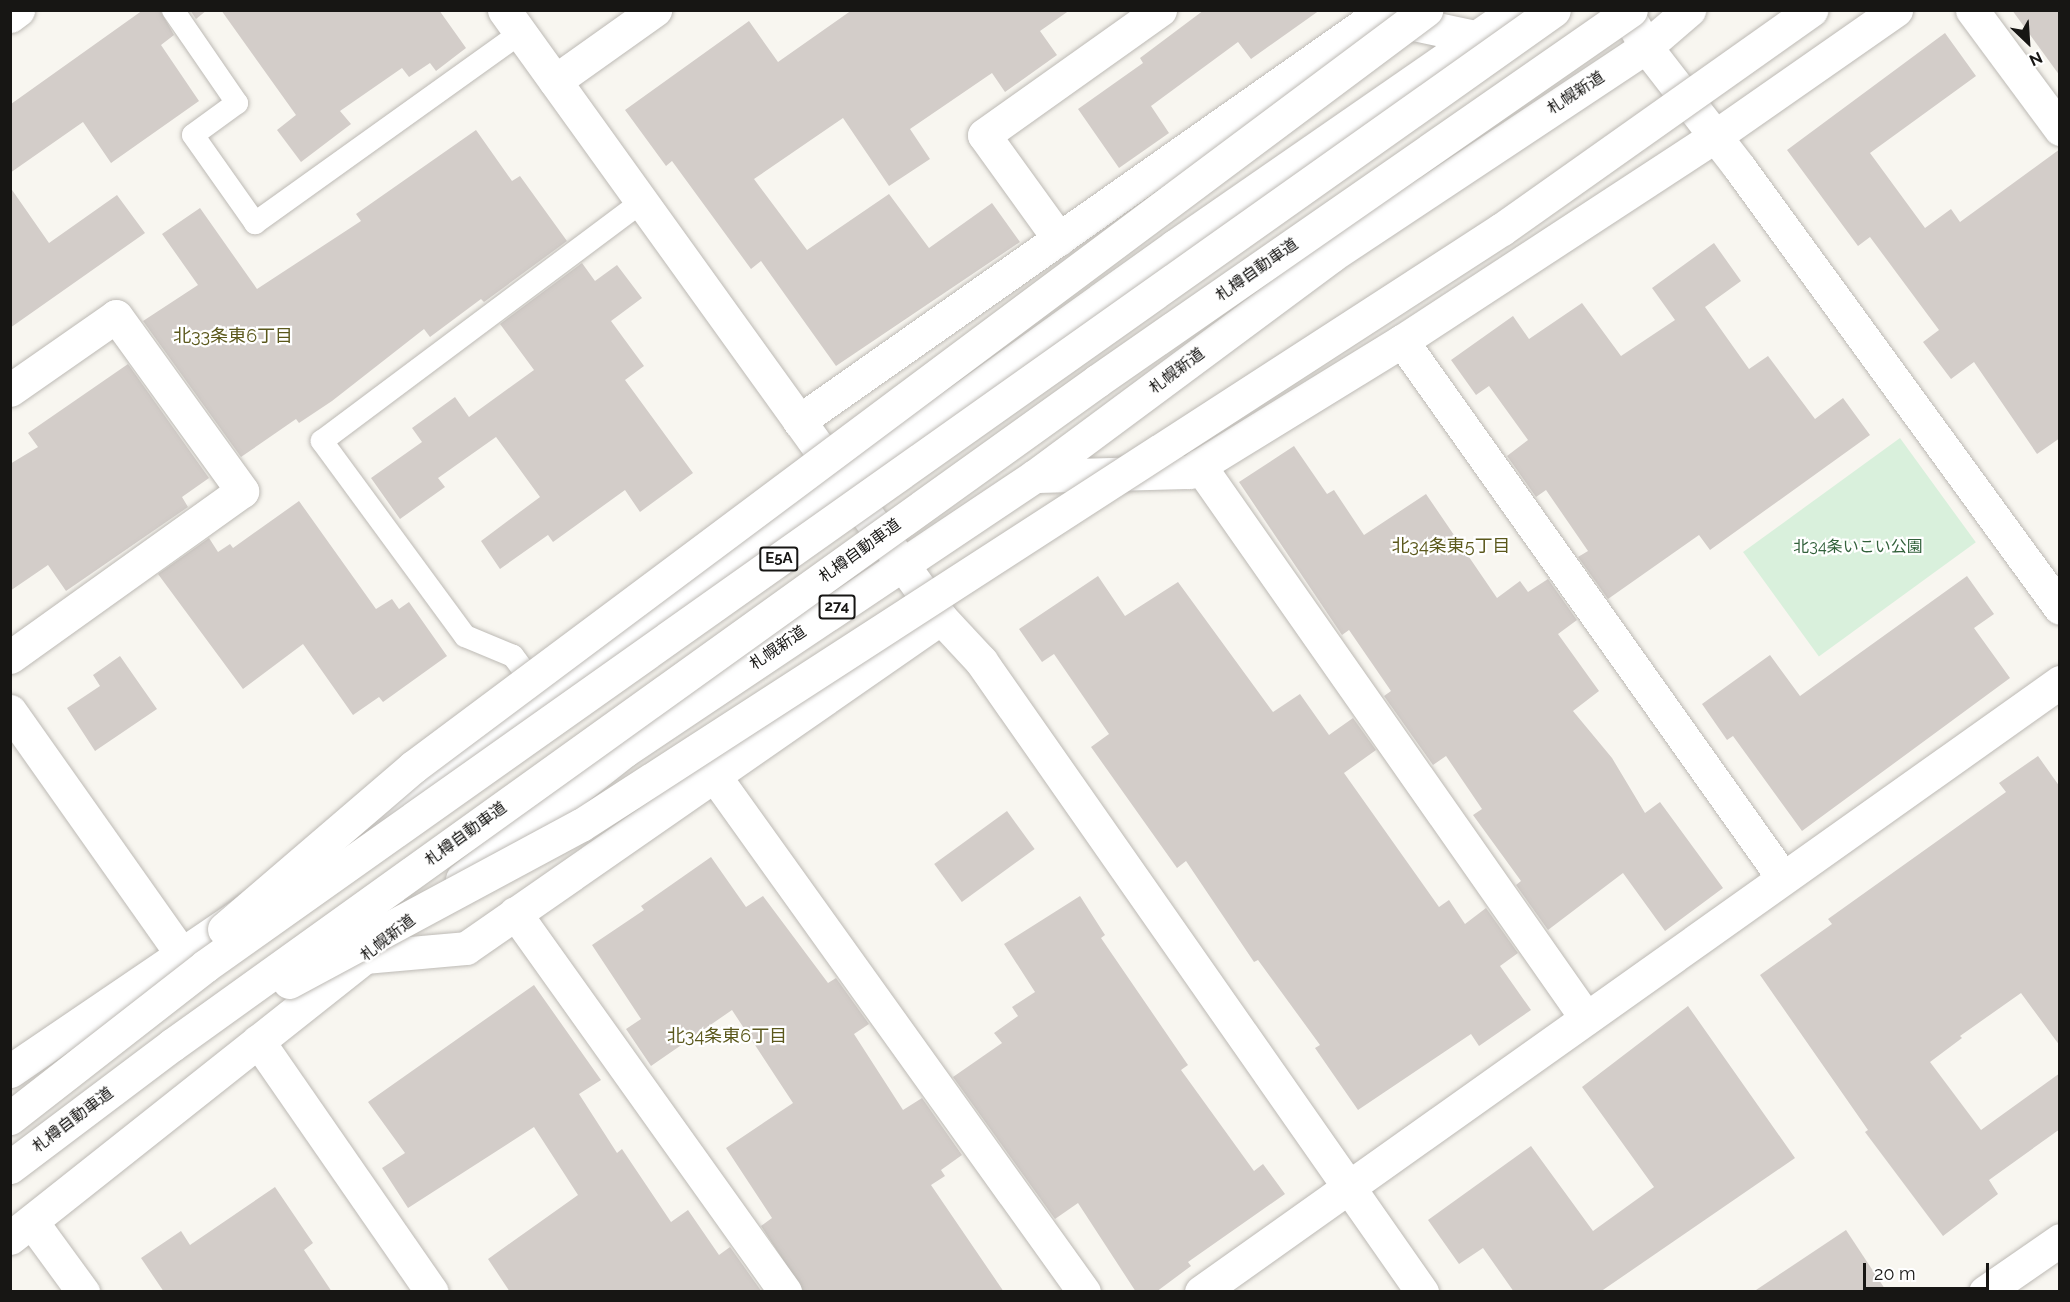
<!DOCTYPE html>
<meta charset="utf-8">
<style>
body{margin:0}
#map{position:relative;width:2070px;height:1302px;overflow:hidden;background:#f8f6f0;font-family:Raleway,"Noto Sans JP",sans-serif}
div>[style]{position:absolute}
.green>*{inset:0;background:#d9f0dc;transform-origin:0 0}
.building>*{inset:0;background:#d3cdc9;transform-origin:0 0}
.roads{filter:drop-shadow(0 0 2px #bdbab5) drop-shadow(0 0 2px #bdbab5)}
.lane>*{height:22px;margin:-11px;padding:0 11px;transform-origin:11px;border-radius:11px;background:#fff}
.street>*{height:33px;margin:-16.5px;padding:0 16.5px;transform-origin:16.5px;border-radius:16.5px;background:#fff}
.secondary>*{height:33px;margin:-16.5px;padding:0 16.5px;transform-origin:16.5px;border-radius:16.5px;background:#fff}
.highway>*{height:33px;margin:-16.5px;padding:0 16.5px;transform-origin:16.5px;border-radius:16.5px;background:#fff}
.bridges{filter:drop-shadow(0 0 2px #bdbab5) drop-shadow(0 0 2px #bdbab5)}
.highway-bridge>*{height:33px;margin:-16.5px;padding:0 16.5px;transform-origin:16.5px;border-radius:16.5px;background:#fff}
span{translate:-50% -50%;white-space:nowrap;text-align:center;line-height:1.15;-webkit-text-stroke:4.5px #fff;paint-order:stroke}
.shield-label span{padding:2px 4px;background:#fff;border:2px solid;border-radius:4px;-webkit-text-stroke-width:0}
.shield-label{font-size:15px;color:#171614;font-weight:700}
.street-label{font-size:16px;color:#171614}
.park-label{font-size:16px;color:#32613b}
.neighbourhood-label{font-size:18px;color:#5b581c}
.frame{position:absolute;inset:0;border:12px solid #171614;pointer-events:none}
.north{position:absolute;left:1998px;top:12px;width:60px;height:60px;-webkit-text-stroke:4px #fff;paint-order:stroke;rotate:155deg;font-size:16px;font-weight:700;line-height:24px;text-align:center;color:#171614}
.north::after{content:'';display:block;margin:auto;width:21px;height:27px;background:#171614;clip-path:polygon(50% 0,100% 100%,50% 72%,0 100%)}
.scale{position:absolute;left:1863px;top:1263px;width:126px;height:27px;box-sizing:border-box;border:3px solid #171614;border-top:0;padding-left:8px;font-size:18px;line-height:21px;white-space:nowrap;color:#171614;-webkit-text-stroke:4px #fff;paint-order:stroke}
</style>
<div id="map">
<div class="green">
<i style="left:1900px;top:438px;width:129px;height:194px;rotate:54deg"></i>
</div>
<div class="building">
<i style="clip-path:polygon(143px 10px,160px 10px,174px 35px,161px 45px,199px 101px,111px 163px,83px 122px,10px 173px,11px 104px)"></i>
<i style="clip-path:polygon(190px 10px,207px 10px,196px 19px)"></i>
<i style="clip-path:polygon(221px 10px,439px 10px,466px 48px,436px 71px,430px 63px,409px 77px,402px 68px,340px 111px,351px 124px,301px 162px,277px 130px,296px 115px)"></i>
<i style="clip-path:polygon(852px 10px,1070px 10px,1040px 31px,1057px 55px,1005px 92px,992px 73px,910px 129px,930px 159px,889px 186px,843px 118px,754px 179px,807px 250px,889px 194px,929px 248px,992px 203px,1020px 242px,836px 366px,761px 261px,751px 269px,672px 161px,666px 166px,625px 110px,749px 21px,778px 62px)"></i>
<i style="clip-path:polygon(1204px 10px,1320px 10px,1251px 59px,1238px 42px,1151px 106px,1169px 133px,1119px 168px,1078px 109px,1143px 63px,1140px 58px)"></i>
<i style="clip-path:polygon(2012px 10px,2060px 10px,2060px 76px)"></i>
<i style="clip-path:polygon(1945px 33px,1976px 76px,1870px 153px,1925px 228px,1951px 209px,1960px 222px,2060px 149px,2060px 438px,2037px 454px,1974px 362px,1951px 379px,1923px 342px,1939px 330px,1870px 237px,1858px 246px,1787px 150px)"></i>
<i style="clip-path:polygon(476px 130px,512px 181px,520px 176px,567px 241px,484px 302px,481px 299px,430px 337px,424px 329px,332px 401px,299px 423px,296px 419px,241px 457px,143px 321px,198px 285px,162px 234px,200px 208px,257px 289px,361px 221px,356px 214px)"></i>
<i style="clip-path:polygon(10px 187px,49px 243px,117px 195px,145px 233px,10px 328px)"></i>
<i style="clip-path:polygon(1714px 243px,1741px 281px,1705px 307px,1749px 369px,1768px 356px,1815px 419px,1843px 398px,1870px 435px,1710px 550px,1699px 535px,1608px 599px,1578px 557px,1588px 551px,1546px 490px,1536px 497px,1507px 456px,1528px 440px,1489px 386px,1476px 395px,1451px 360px,1513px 316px,1529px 339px,1582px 303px,1621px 356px,1675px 320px,1652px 288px)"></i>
<i style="clip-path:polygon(582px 263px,595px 281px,617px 265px,642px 298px,611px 321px,644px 366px,625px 380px,693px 473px,640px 512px,625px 490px,553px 542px,548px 535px,500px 569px,481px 541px,540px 497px,496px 437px,438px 478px,445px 487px,400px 519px,371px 478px,422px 442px,412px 428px,455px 397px,469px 417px,534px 370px,500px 324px)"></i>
<i style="clip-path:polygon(128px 364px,209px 478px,182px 497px,188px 507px,66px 591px,48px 565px,10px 591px,10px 464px,38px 447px,28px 433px)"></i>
<i style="clip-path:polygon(1294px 446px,1327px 494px,1334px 490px,1364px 535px,1426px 494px,1497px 598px,1520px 581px,1528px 592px,1548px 579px,1577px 620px,1558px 634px,1599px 691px,1573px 711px,1612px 758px,1645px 813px,1660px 802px,1723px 888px,1665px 931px,1623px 873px,1548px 930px,1516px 885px,1521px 881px,1473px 815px,1482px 809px,1446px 756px,1433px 765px,1384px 696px,1391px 691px,1349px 630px,1342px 635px,1239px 482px)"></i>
<i style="clip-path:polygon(299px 501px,376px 609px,392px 599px,399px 609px,409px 602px,447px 656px,383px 702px,379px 697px,353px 715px,303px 644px,243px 689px,158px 574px,209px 538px,218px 552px,230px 544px,233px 548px)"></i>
<i style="clip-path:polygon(1098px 576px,1125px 616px,1178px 582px,1273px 712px,1300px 694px,1329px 735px,1353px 718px,1376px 750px,1344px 773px,1439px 907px,1449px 900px,1465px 924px,1486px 908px,1518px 953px,1500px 966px,1531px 1010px,1479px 1046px,1471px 1034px,1358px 1110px,1315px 1048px,1320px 1045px,1258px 960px,1254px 962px,1186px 861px,1177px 868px,1091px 747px,1109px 734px,1054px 654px,1042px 662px,1019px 629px)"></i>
<i style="clip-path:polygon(1967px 576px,1994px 614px,1974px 628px,2010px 678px,1802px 831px,1733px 736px,1727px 740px,1702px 704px,1770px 655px,1800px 696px)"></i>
<i style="clip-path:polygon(120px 656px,157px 709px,95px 751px,67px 708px,100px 686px,93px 675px)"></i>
<i style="clip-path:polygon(2038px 756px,2060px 787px,2060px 1046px,2021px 993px,1960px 1036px,1962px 1038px,1930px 1062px,1981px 1130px,2060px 1073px,2060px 1129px,1989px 1180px,1998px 1194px,1943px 1236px,1865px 1132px,1868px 1130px,1760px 975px,1832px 924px,1828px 919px,2006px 792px,1999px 783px)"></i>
<i style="left:1007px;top:811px;width:47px;height:90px;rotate:54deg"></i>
<i style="clip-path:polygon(711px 857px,746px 907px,763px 896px,828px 983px,836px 978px,869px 1024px,854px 1034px,903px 1110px,922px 1098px,962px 1155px,941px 1170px,945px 1176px,931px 1185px,1004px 1292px,804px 1292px,761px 1226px,772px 1218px,726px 1148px,793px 1103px,732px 1010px,651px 1066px,626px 1029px,641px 1019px,592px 945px,644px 910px,641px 906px)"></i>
<i style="clip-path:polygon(1080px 896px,1105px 935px,1101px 938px,1188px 1065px,1181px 1070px,1254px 1171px,1263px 1164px,1285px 1194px,1188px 1262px,1191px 1266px,1156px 1292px,1136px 1292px,1078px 1203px,1055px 1219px,953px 1077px,1002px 1043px,994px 1033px,1018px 1016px,1012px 1007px,1035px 992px,1004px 944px)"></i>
<i style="clip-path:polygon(534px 985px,601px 1080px,579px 1094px,617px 1153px,622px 1149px,671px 1222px,688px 1210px,719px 1255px,730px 1247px,762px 1292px,510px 1292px,488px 1259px,578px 1195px,534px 1127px,408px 1208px,382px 1168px,405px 1153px,368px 1102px)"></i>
<i style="clip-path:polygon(1688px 1006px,1795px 1158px,1600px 1292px,1514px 1292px,1483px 1248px,1459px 1264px,1428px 1220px,1531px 1146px,1593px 1231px,1654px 1187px,1582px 1087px)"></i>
<i style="clip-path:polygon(275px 1187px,313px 1243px,304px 1250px,332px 1292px,164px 1292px,141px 1258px,181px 1231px,190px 1245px)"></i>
<i style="clip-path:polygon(1846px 1230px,1887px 1292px,1753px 1292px)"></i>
</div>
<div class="roads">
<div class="lane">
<i style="left:173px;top:10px;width:113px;rotate:55.5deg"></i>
<i style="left:237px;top:103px;width:54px;rotate:144deg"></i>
<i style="left:193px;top:135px;width:108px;rotate:54.8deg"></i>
<i style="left:255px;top:223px;width:326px;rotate:-35.6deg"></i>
<i style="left:539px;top:691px;width:44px;rotate:-126.6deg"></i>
<i style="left:513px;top:656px;width:52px;rotate:-157.4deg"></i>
<i style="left:465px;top:636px;width:242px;rotate:-126.3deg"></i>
<i style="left:322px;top:441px;width:399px;rotate:-36.8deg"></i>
</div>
<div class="street">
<i style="left:504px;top:10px;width:749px;rotate:54.29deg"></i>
<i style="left:941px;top:618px;width:59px;rotate:47.1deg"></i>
<i style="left:981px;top:661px;width:770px;rotate:55.05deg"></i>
<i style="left:1972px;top:10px;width:148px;rotate:53.5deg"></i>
<i style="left:555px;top:81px;width:123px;rotate:-35.4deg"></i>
<i style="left:1059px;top:239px;width:128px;rotate:-125.8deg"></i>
<i style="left:984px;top:135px;width:216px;rotate:-35.4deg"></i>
<i style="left:1402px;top:341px;width:658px;rotate:54.64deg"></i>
<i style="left:10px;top:390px;width:129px;rotate:-34.9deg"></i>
<i style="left:116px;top:316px;width:216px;rotate:54.2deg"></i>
<i style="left:242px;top:491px;width:285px;rotate:144.4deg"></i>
<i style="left:799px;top:421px;width:705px;rotate:-35.07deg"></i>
<i style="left:1376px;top:16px;width:101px;rotate:12deg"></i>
<i style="left:1199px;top:465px;width:675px;rotate:55.01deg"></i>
<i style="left:1035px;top:476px;width:154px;rotate:-1.5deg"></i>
<i style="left:1189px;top:472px;width:250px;rotate:-31.6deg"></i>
<i style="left:1402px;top:341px;width:373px;rotate:-33.2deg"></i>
<i style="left:1714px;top:137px;width:222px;rotate:-34.9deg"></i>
<i style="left:10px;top:711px;width:299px;rotate:54.8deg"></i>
<i style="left:713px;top:774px;width:637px;rotate:54.39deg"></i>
<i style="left:515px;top:913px;width:465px;rotate:54.5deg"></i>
<i style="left:364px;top:957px;width:102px;rotate:-5deg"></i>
<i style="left:466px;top:948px;width:578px;rotate:-34.79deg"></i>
<i style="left:258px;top:1041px;width:305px;rotate:55.3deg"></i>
<i style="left:32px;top:1222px;width:87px;rotate:53.9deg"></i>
<i style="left:1201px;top:1292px;width:1054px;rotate:-35.38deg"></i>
<i style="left:1985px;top:1292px;width:91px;rotate:-34.7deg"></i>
</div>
<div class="secondary">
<i style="left:1625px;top:10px;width:43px;rotate:60.4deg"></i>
<i style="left:1646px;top:47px;width:152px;rotate:52.2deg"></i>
<i style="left:1739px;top:167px;width:545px;rotate:53.95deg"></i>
<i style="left:10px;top:16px;width:10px;rotate:-37deg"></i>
</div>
<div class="highway">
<i style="left:350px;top:837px;width:1015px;rotate:-35.62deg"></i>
<i style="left:1175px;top:246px;width:415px;rotate:-34.7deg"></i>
<i style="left:462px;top:879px;width:206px;rotate:-38.3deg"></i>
<i style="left:624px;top:751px;width:495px;rotate:-33.8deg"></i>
<i style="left:1035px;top:476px;width:369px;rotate:-36.6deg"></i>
<i style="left:1331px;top:256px;width:378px;rotate:-33.6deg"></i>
<i style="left:1646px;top:47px;width:57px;rotate:-40.7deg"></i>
<i style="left:10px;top:1071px;width:287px;rotate:-34.2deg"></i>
<i style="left:10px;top:1238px;width:481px;rotate:-38.4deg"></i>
</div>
</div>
<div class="bridges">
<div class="highway-bridge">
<i style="left:224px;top:929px;width:249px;rotate:-40.6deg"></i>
<i style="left:413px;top:767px;width:1265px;rotate:-36.77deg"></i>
<i style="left:289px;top:982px;width:332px;rotate:-28.3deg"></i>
<i style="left:581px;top:825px;width:1097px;rotate:-32.91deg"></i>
<i style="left:1502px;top:229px;width:379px;rotate:-35.3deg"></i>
<i style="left:10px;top:1118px;width:247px;rotate:-37.9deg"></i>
<i style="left:205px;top:966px;width:1653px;rotate:-35.32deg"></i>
<i style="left:10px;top:1167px;width:203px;rotate:-37deg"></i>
<i style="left:172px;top:1045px;width:1139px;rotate:-35.67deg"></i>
<i style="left:1097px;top:381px;width:650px;rotate:-34.79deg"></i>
</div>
</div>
<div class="shield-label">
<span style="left:779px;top:559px">E5A</span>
<span style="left:837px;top:607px">274</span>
</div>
<div class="street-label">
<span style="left:1576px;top:93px;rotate:-33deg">札幌新道</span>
<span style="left:1257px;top:270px;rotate:-35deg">札樽自動車道</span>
<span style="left:1177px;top:371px;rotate:-37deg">札幌新道</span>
<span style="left:860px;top:551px;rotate:-36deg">札樽自動車道</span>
<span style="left:778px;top:648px;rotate:-34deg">札幌新道</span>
<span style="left:466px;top:834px;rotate:-36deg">札樽自動車道</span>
<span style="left:388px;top:938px;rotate:-38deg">札幌新道</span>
<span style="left:73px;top:1120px;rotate:-37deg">札樽自動車道</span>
</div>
<div class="park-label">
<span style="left:1858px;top:547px">北34条いこい公園</span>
</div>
<div class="neighbourhood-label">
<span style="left:233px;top:336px">北33条東6丁目</span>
<span style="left:1451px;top:546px">北34条東5丁目</span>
<span style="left:727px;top:1036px">北34条東6丁目</span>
</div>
<div class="frame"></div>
<div class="north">N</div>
<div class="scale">20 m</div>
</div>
